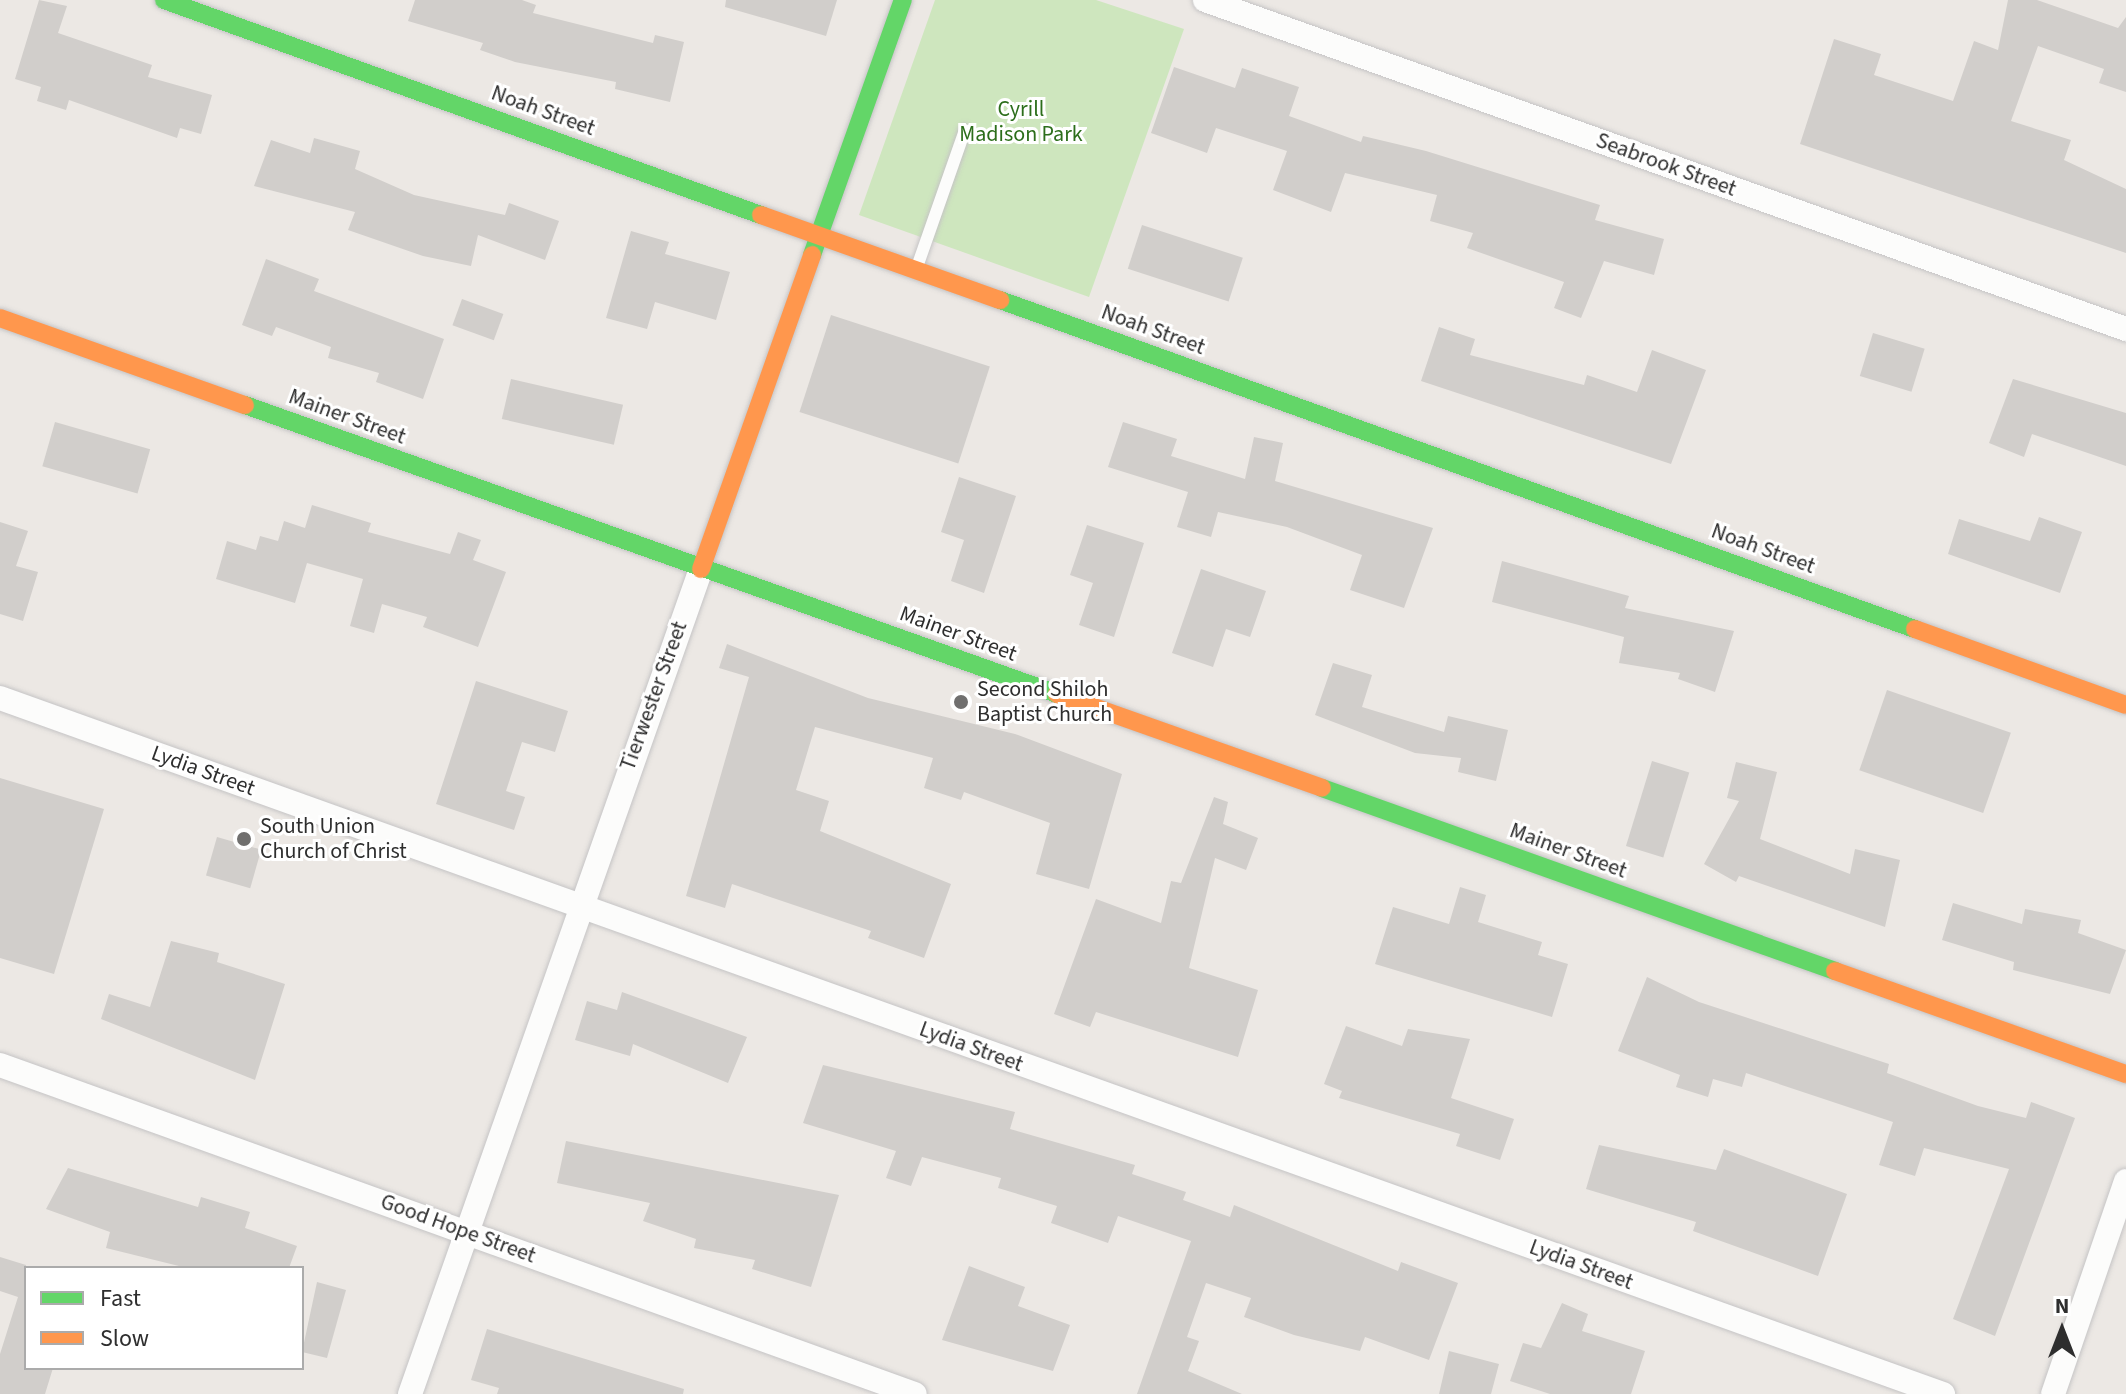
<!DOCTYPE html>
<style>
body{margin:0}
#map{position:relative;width:2126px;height:1394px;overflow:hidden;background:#ece8e4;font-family:"Source Sans 3",sans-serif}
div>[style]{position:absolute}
.green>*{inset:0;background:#cee6be}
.building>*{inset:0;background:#d1cecb;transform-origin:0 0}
.roads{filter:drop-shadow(0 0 2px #c5c4c5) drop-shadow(0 0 2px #c5c4c5)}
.lane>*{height:12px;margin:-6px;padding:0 6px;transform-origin:6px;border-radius:6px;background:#fcfcfb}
.street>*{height:24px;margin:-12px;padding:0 12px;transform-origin:12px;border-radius:12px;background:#fcfcfb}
.fast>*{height:18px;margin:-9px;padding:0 9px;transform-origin:9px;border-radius:9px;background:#63d668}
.slow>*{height:18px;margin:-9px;padding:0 9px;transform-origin:9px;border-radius:9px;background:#ff974d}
.dots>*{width:22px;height:22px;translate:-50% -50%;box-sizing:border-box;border:4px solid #fff;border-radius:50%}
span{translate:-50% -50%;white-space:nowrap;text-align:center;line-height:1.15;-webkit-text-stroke:6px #fff;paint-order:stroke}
.park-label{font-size:22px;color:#2c6e1b}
.street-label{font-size:22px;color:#2e2e2e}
.poi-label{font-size:22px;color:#2e2e2e}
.left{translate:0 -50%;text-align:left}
.legend{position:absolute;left:24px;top:1266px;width:280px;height:104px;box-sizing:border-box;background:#fff;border:2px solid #ababab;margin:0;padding:10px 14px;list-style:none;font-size:24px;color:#2e2e2e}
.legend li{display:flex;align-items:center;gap:16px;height:40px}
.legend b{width:40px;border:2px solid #ababab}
.north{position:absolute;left:2022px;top:1290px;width:80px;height:80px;-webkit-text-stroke:6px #fff;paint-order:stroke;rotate:0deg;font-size:22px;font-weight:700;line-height:32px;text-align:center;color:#2e2e2e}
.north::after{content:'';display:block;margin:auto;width:28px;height:36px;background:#2e2e2e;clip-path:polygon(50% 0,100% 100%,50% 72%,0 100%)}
</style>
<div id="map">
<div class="green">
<i style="clip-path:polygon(935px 0,1096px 0,1184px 29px,1089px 297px,859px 215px)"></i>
</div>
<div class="building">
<i style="clip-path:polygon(39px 0,67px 6px,58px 33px,152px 65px,148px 77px,212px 95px,201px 134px,180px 128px,177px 138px,69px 100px,66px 110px,37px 101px,41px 87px,15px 79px)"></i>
<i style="clip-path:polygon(415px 0,522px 0,536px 5px,533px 13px,653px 43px,655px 35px,684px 42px,670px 102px,615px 89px,616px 82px,515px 62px,480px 50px,483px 43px,408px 21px)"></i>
<i style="clip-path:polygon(726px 0,837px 0,826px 36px,725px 7px)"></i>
<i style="clip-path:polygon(2008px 0,2037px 0,2118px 28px,2126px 17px,2126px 92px,2099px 83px,2104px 69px,2038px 46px,2011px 121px,2071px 140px,2064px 160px,2126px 189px,2126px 253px,1800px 144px,1834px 39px,1881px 54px,1874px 75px,1953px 101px,1974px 41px,1998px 50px)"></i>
<i style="clip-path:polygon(1174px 67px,1235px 88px,1242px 68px,1299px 87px,1289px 116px,1361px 142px,1363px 136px,1426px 151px,1600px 205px,1595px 220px,1664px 239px,1654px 275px,1604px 261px,1581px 318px,1554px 308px,1564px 282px,1467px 248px,1473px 233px,1430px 221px,1437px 195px,1345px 173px,1331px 212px,1273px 190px,1287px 151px,1216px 128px,1207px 153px,1151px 133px)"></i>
<i style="clip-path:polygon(314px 138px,360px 151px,355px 169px,414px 195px,505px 215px,509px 203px,559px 221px,545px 260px,478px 235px,471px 266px,423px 256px,348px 230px,355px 212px,254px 186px,271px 140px,310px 153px)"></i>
<i style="left:1142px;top:225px;width:106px;height:46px;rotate:18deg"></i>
<i style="clip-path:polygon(631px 231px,669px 242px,665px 254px,730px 272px,716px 320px,655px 302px,647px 329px,606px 318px)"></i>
<i style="clip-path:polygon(266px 259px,319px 279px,314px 291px,444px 339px,423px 399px,376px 382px,379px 373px,328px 358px,331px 347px,276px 327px,272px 336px,242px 325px)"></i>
<i style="left:462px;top:299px;width:44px;height:28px;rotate:20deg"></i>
<i style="left:831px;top:315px;width:167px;height:102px;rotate:18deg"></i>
<i style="clip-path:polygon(1439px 327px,1475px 339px,1470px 355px,1584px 385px,1587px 375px,1637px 392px,1652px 350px,1706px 370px,1671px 464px,1421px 381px)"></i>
<i style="left:1873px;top:333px;width:54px;height:45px;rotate:17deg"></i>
<i style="left:511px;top:379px;width:115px;height:41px;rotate:13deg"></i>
<i style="clip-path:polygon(2013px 379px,2126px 413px,2126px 466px,2032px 434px,2024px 457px,1989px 443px)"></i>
<i style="left:55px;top:422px;width:99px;height:46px;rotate:16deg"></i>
<i style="clip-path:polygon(1123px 422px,1177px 439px,1171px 456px,1245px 479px,1254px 437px,1283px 443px,1275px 481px,1433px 528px,1404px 608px,1350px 590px,1362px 555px,1287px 527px,1218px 512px,1211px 537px,1177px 527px,1188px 492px,1108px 467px)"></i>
<i style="clip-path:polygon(959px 477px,1016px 496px,984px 593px,951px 581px,964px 540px,941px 532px)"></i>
<i style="clip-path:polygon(312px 505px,371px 523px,368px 532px,450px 554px,458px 532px,481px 540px,473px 560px,506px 572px,478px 647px,423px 627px,427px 617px,382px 604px,374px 633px,350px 626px,363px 579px,307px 563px,295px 603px,216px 579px,227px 541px,256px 550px,260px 536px,278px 541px,284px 521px,305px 528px)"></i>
<i style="clip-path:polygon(2039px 517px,2082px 532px,2060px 593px,1948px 554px,1959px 519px,2030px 541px)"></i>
<i style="clip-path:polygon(0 522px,28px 531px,16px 566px,38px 572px,23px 621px,0 614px)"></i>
<i style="clip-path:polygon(1087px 525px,1144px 543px,1114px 637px,1079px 625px,1093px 583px,1070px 575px)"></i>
<i style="clip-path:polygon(1502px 561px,1629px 596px,1625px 608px,1734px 631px,1715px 692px,1678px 679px,1680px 673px,1619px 663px,1624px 637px,1492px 602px)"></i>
<i style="clip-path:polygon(1201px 569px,1266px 591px,1250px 637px,1226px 629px,1213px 667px,1172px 653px)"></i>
<i style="clip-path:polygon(727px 644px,868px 698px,1015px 734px,1122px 774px,1089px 889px,1036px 874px,1050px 823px,964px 792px,961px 800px,924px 788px,933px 758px,815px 727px,796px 790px,829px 801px,820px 831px,951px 884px,924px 958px,868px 938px,871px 931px,732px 884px,725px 908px,686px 896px,749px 677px,719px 668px)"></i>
<i style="clip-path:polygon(1333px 663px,1372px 675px,1362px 707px,1444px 732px,1448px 716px,1508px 730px,1496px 781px,1458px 772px,1461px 758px,1415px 753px,1315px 715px)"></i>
<i style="clip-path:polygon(476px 681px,568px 711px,555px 752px,522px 742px,506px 791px,525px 797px,514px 830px,436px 804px)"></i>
<i style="left:1887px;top:690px;width:131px;height:85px;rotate:19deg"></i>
<i style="left:1652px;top:761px;width:39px;height:89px;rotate:17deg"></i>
<i style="clip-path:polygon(1736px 762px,1777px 772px,1760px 839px,1850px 874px,1855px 849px,1900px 860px,1885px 927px,1739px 876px,1736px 882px,1704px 864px,1739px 801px,1727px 798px)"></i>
<i style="clip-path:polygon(0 778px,104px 809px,54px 974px,0 958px)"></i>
<i style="clip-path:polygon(1214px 797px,1228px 802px,1223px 824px,1258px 838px,1246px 870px,1215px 858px,1189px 968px,1258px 990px,1238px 1057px,1096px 1012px,1090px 1027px,1054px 1014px,1096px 899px,1161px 923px,1171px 881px,1181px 883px)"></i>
<i style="left:217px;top:837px;width:46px;height:40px;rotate:16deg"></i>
<i style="clip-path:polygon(1460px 887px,1486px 895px,1478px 922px,1542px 942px,1538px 955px,1568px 964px,1552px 1017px,1375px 964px,1393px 907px,1449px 924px)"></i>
<i style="clip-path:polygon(1953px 903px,2022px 924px,2025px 909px,2081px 920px,2078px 933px,2126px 950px,2110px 994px,2013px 970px,2014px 962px,1942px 940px)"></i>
<i style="clip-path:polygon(171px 941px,219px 953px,217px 962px,285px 984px,255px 1080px,101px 1019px,109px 994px,150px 1007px)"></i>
<i style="clip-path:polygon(1647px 977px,1699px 1002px,1889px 1064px,1887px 1073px,1978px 1106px,2026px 1118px,2031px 1102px,2075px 1118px,1995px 1336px,1953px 1319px,2009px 1169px,1924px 1148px,1915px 1176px,1879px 1165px,1893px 1122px,1746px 1073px,1742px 1087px,1713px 1079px,1708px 1097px,1676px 1087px,1680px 1075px,1618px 1051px)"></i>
<i style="clip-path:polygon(622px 992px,747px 1037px,728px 1083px,633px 1044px,630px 1056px,575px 1040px,587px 1001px,617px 1010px)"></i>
<i style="clip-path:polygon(1346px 1026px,1402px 1046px,1408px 1029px,1470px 1039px,1451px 1098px,1514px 1119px,1500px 1160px,1456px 1146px,1460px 1134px,1339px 1098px,1342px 1091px,1324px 1084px)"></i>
<i style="clip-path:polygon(823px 1065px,1015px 1112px,1010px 1129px,1135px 1165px,1132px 1174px,1186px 1192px,1183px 1200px,1230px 1217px,1234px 1205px,1398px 1271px,1401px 1262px,1458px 1283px,1429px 1360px,1365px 1337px,1360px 1351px,1294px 1335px,1244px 1317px,1251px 1298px,1206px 1283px,1187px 1337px,1199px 1341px,1188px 1371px,1242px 1394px,1137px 1394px,1191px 1241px,1118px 1216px,1108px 1243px,1051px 1223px,1057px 1206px,998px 1188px,1001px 1178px,922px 1157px,911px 1186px,886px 1178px,896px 1151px,803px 1123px)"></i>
<i style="clip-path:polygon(566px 1141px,839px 1195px,811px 1287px,752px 1269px,755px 1260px,694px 1248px,696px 1239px,643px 1221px,650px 1203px,557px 1183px)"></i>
<i style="clip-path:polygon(1599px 1145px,1716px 1170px,1724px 1149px,1847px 1194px,1818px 1276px,1693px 1231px,1696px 1222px,1586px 1189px)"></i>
<i style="clip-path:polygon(68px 1168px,198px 1207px,201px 1197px,250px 1212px,245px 1228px,297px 1246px,289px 1268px,187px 1268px,106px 1248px,110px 1232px,46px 1209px)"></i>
<i style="clip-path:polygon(0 1257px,26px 1265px,26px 1368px,53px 1368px,45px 1394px,0 1394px,0 1354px,18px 1297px,0 1291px)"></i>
<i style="clip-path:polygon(969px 1266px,1025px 1287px,1018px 1306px,1070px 1325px,1053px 1371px,942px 1340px)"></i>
<i style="clip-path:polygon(317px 1282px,346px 1290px,327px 1358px,302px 1352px)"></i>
<i style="clip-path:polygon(1562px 1303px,1588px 1314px,1582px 1331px,1645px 1351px,1631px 1394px,1550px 1394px,1510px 1381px,1523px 1343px,1541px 1348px)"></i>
<i style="clip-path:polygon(487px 1329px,684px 1389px,683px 1394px,497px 1394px,499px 1388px,471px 1380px)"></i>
<i style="clip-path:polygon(1449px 1351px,1499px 1364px,1491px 1394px,1439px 1394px)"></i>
</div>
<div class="roads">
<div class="lane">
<i style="left:917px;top:267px;width:145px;rotate:-70.7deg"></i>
</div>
<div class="street">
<i style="left:1205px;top:0;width:978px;rotate:19.66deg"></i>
<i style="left:0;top:698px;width:2064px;rotate:19.71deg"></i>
<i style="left:0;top:1065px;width:972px;rotate:19.78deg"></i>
<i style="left:410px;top:1394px;width:875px;rotate:-70.57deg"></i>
<i style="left:2053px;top:1394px;width:225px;rotate:-71.1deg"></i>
</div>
<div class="fast">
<i style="left:164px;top:0;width:635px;rotate:19.81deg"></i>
<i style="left:812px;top:255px;width:271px;rotate:-70.4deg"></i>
<i style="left:1000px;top:300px;width:972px;rotate:19.78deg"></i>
<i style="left:245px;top:405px;width:862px;rotate:19.59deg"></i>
<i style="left:1322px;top:788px;width:545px;rotate:19.63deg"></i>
</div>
<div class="slow">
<i style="left:761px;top:215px;width:254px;rotate:19.6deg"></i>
<i style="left:0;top:318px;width:260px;rotate:19.6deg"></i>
<i style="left:701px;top:569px;width:333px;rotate:-70.5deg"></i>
<i style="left:1915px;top:629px;width:224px;rotate:19.8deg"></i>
<i style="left:1057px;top:694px;width:281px;rotate:19.5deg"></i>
<i style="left:1835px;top:971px;width:309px;rotate:19.5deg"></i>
</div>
</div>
<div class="dots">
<i style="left:961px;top:702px;background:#706f6e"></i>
<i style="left:244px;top:839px;background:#706f6e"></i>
</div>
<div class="park-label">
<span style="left:1021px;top:122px">Cyrill<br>Madison Park</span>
</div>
<div class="street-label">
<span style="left:543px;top:111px;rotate:20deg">Noah Street</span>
<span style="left:1666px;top:165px;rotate:20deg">Seabrook Street</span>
<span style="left:1153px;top:330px;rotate:20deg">Noah Street</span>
<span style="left:347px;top:417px;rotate:20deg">Mainer Street</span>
<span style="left:1763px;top:549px;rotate:20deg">Noah Street</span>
<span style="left:958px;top:634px;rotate:20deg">Mainer Street</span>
<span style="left:654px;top:696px;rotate:-70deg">Tierwester Street</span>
<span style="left:203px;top:771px;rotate:20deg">Lydia Street</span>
<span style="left:1568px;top:851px;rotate:20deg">Mainer Street</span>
<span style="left:971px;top:1047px;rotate:20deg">Lydia Street</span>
<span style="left:458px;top:1229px;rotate:20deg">Good Hope Street</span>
<span style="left:1581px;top:1265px;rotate:20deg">Lydia Street</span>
</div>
<div class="poi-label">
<span class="left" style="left:977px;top:702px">Second Shiloh<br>Baptist Church</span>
<span class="left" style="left:260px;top:839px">South Union<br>Church of Christ</span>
</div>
<ul class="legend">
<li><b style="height:10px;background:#63d668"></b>Fast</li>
<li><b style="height:10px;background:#ff974d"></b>Slow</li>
</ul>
<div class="north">N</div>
</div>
